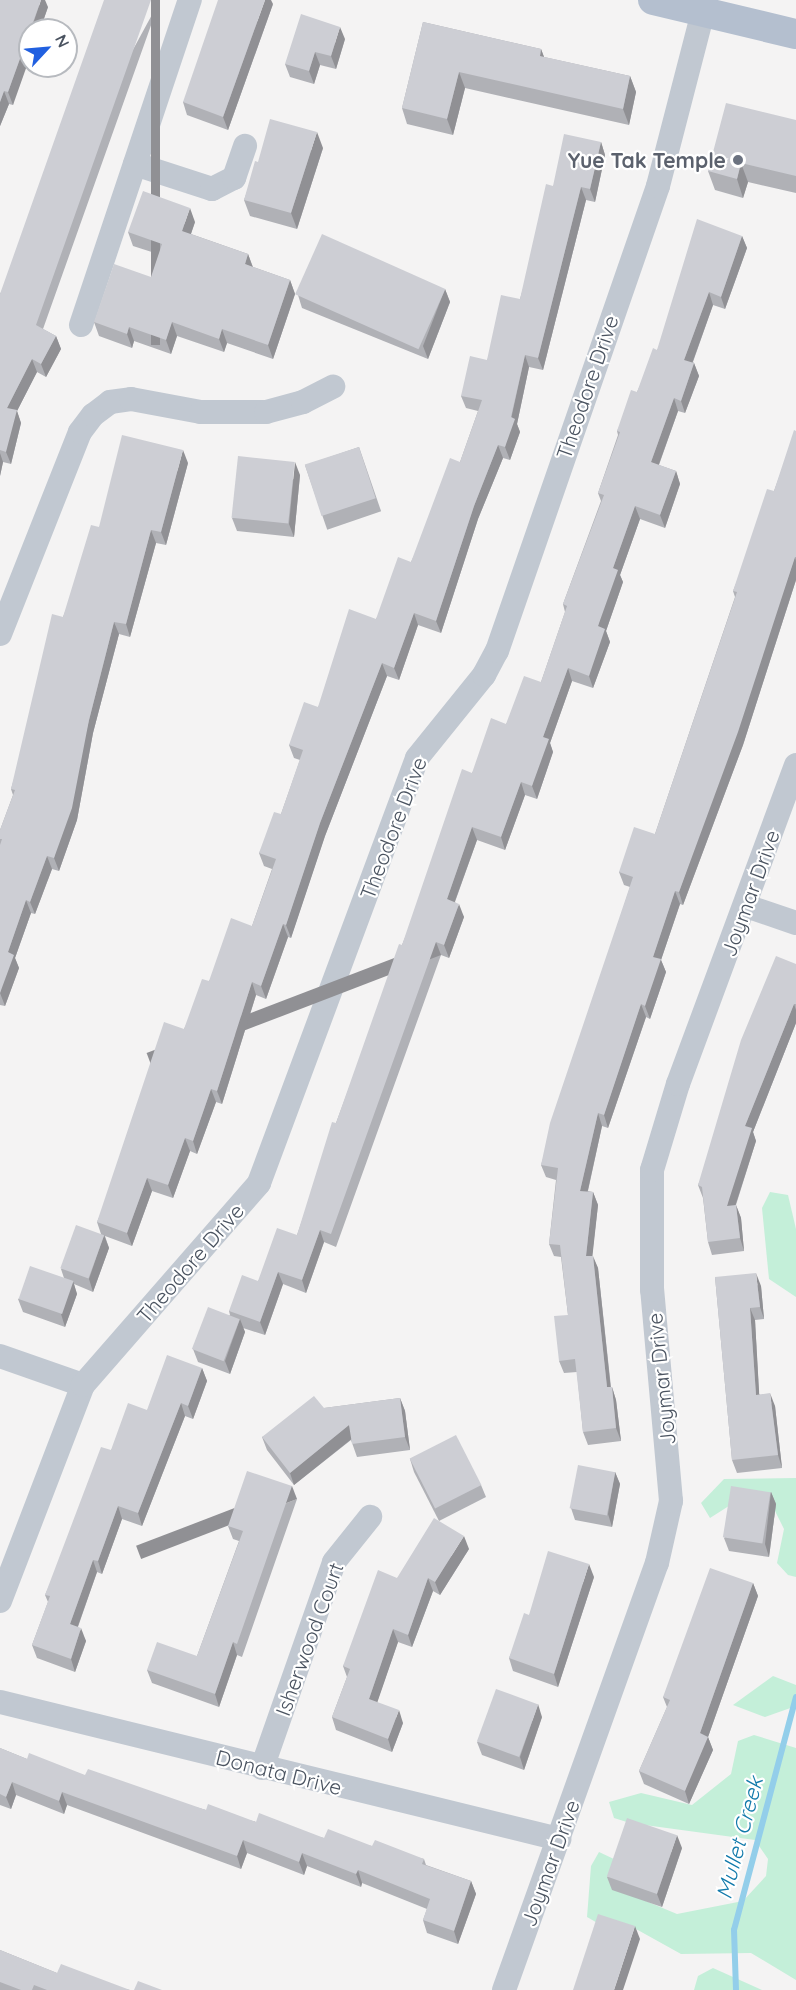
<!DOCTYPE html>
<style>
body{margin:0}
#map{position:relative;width:796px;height:1990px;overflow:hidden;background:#f4f3f3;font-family:Quicksand,sans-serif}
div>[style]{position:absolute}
.green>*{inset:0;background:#c4efd9}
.stream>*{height:6px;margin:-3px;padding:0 3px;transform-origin:3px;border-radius:3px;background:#93ceea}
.minor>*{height:24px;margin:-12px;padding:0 12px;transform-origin:12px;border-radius:12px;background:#c1c8d1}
.major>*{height:30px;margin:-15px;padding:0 15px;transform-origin:15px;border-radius:15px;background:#b4bfcf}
.wall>*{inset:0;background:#b0b1b6;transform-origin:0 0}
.shaded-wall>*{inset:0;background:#909094;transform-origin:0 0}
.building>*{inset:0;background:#cdced4;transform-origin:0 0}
.dots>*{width:16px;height:16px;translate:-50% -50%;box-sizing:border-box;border:3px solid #fff;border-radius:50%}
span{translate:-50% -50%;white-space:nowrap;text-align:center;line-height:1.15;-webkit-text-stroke:4.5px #fff;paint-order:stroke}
.worship-label{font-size:21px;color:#5b616d;font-weight:700}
.right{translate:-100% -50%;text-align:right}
.street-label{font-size:21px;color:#4a5360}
.water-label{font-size:22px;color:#127aab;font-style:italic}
.north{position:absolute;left:18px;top:18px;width:60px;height:60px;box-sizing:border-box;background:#fff;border:2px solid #b7babf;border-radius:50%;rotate:64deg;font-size:16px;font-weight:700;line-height:24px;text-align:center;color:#4a5360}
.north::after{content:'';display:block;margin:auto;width:21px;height:27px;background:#2160e0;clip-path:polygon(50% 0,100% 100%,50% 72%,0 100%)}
</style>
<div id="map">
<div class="green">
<i style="clip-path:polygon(770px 1192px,788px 1195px,796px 1229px,796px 1297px,769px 1279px,762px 1208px)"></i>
<i style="clip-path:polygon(796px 1478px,796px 1577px,788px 1575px,777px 1563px,784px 1529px,769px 1499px,754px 1490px,710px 1518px,701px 1503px,724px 1479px)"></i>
<i style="clip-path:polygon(773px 1676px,796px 1685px,796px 1706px,765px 1717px,733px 1705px)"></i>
<i style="clip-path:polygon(754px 1735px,796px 1748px,796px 1980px,751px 1953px,681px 1954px,636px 1929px,601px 1925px,587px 1917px,591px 1866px,599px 1852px,616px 1860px,629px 1894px,677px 1914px,743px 1901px,766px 1876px,768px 1859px,755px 1840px,630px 1823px,614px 1818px,609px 1802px,641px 1793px,692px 1805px,731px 1774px,738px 1741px)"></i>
<i style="clip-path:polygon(713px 1968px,762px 1990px,694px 1990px,698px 1976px)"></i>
</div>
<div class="stream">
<i style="left:736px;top:1990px;width:60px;rotate:-91.9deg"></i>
<i style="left:734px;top:1930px;width:241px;rotate:-75.1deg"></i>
</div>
<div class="minor">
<i style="left:135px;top:164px;width:81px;rotate:18deg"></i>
<i style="left:212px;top:189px;width:25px;rotate:-27deg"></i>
<i style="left:234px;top:178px;width:34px;rotate:-71deg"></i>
<i style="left:81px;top:325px;width:343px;rotate:-71.5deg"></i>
<i style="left:0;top:634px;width:217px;rotate:-68.4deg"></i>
<i style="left:80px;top:432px;width:21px;rotate:-53deg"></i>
<i style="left:93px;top:415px;width:21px;rotate:-37deg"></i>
<i style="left:110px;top:402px;width:21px;rotate:-8deg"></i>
<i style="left:131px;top:399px;width:71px;rotate:10.5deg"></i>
<i style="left:201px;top:412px;width:65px"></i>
<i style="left:266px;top:412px;width:38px;rotate:-15deg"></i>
<i style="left:303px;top:402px;width:34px;rotate:-27deg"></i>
<i style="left:746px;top:906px;width:53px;rotate:18.8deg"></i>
<i style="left:0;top:1356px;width:88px;rotate:19.3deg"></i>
<i style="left:0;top:1601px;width:231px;rotate:-69deg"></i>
<i style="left:83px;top:1385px;width:268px;rotate:-48.9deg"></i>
<i style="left:259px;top:1183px;width:453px;rotate:-69.6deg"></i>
<i style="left:417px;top:758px;width:107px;rotate:-51.1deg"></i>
<i style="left:484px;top:675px;width:27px;rotate:-62deg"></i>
<i style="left:497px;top:651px;width:492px;rotate:-70.9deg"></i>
<i style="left:658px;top:186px;width:180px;rotate:-75.5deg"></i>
<i style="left:0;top:1702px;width:576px;rotate:13.77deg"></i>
<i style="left:262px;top:1768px;width:218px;rotate:-70.7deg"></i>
<i style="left:334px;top:1562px;width:58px;rotate:-51.3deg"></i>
<i style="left:504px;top:1990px;width:454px;rotate:-70.3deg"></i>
<i style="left:657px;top:1563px;width:64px;rotate:-77.3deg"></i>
<i style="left:671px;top:1501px;width:212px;rotate:-95.1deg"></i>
<i style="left:652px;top:1290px;width:120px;rotate:-90deg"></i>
<i style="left:652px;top:1170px;width:90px;rotate:-73.2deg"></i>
<i style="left:678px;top:1084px;width:340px;rotate:-69.7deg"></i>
</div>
<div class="major">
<i style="left:653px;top:0;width:147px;rotate:13.4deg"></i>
</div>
<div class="wall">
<i style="clip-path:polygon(0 0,48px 7px,40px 30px,30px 30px,13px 105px,9px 104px,0 126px)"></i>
<i style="clip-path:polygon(160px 0,43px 329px,56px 336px,61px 349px,46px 377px,37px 372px,17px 411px,21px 423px,11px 464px,3px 462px,0 476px,0 294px)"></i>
<i style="clip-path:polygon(273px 4px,228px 130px,187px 115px,183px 102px)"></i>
<i style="clip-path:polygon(423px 22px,541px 49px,544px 57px,630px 76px,636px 92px,629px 125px,465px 88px,453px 135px,407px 124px,402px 108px)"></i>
<i style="clip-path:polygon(345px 39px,336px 69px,320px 65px,314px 84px,290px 77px,285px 64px)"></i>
<i style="clip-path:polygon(796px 120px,796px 193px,748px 182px,743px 198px,715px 190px,708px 171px)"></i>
<i style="clip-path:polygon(601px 142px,605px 155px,595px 202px,586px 200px,543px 370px,529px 367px,517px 424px,520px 432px,510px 460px,503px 458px,478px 519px,441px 633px,418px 625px,399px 680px,387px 676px,325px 836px,291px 938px,288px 937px,266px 999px,256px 995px,222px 1104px,216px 1102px,197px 1154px,190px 1151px,173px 1198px,152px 1191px,132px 1246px,105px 1236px,109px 1248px,93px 1292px,74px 1284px,77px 1294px,65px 1327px,23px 1312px,18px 1299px,64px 1278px,61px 1269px,101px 1234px,97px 1222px,184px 1029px,209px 981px,252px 926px,272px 869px,264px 866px,259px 853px,281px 814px,300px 760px,294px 758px,289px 745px,318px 707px,376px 619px,411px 562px,460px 462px,478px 411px,466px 408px,461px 396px,487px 360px,520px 299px,553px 186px)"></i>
<i style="clip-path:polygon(323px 148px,297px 229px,250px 216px,244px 200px,258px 162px)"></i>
<i style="clip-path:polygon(195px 222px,191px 234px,248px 254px,253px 267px,290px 280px,295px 294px,273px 359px,227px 343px,224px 352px,177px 336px,171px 354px,134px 341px,132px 348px,99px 336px,94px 322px,151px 277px,158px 254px,133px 246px,128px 232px)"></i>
<i style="clip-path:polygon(742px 236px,747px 248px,725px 309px,713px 305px,693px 362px,694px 363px,699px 376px,685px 413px,678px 411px,659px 465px,676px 471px,680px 484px,665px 528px,640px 519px,620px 575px,623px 582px,606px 631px,610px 642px,593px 688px,572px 681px,550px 743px,553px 752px,537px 799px,525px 795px,505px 850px,477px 840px,455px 902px,464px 917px,449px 958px,441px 955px,336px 1247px,324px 1242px,306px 1293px,283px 1284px,265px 1335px,243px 1328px,245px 1332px,230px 1374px,198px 1362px,193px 1349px,230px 1315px,229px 1311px,258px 1281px,297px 1235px,336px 1123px,402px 945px,472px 773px,506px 724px,541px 682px,565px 612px,563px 604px,601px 501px,598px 493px,618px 435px,617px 431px,637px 392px,657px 350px)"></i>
<i style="clip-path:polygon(445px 289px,450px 302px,428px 359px,302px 308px,298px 295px)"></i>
<i style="clip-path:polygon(796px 431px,796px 580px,743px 745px,683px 905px,680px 904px,661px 960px,666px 972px,650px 1019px,646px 1017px,608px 1128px,602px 1126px,588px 1191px,593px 1192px,598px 1205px,592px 1256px,598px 1268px,611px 1387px,612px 1387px,616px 1400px,621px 1441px,588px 1445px,583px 1432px,577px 1372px,564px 1373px,559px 1361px,568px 1315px,561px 1257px,554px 1256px,549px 1244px,556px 1180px,546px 1177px,541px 1165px,630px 887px,624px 885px,619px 872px,655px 834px,735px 597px,733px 591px,774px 491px)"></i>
<i style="left:359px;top:447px;width:68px;height:57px;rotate:71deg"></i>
<i style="clip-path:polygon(188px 463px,166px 545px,156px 543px,130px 637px,119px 634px,93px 733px,77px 820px,59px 871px,52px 869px,35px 914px,31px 913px,15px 958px,19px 968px,5px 1006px,0 1005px,0 830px,13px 795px,11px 789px,63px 617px,99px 527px)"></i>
<i style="clip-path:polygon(300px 475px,294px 537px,237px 531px,232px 518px)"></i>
<i style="clip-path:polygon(796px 964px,796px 1023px,753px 1132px,756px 1141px,736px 1205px,741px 1218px,744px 1251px,712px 1255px,708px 1242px,703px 1198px,698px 1185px)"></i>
<i style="clip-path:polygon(715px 1277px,761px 1286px,764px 1319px,755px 1320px,759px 1394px,775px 1406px,782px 1468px,737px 1473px,732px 1460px)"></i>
<i style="clip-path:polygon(202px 1368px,207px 1381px,193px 1419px,185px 1416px,142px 1526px,122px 1519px,102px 1574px,97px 1572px,78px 1627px,86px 1641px,75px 1672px,37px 1658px,32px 1645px,48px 1602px,45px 1595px,111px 1450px,147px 1410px)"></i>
<i style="clip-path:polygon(400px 1398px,405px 1411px,410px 1450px,357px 1457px,351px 1440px,294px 1485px,267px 1450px,262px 1437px,324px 1408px)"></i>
<i style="clip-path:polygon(410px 1459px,481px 1485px,486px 1497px,439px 1521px,414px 1472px)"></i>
<i style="clip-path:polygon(615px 1472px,620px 1484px,612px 1527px,575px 1520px,571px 1508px)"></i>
<i style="clip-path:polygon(771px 1492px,776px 1504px,769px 1557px,729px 1551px,724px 1538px)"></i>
<i style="clip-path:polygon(297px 1499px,242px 1657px,237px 1655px,219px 1707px,152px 1683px,147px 1670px,197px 1656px,239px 1541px,233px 1539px,228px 1526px)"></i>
<i style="clip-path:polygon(469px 1549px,440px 1595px,433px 1591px,412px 1647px,398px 1642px,377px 1702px,403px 1723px,392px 1752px,336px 1730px,332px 1717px,347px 1677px,343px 1666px,397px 1578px)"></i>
<i style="clip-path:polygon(594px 1577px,558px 1687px,513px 1671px,509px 1658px,529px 1615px)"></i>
<i style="clip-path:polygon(753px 1583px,758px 1596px,708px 1737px,713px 1750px,689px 1804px,644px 1784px,639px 1771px,667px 1707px,663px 1697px)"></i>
<i style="clip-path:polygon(542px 1717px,524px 1770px,482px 1755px,477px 1742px)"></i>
<i style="clip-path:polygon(0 1748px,27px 1759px,206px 1810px,324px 1838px,372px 1846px,424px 1859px,426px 1865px,471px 1881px,476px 1894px,458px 1944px,427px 1933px,423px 1920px,427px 1909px,362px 1883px,361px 1887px,307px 1866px,304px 1875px,247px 1853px,241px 1869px,67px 1805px,64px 1814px,16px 1795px,11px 1809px,0 1805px)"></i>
<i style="clip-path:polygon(682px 1848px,662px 1907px,612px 1890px,607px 1877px)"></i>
<i style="clip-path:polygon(0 1950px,57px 1973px,130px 1990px,0 1990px)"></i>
</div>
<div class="shaded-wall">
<i style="clip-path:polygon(41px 0,45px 0,48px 7px,40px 30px,31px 30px)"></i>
<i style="left:151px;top:0;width:9px;height:345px"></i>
<i style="clip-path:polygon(265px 0,271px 0,273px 4px,228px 130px,223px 117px)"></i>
<i style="clip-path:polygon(340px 27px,345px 39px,336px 69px,331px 56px)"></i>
<i style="clip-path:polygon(30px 31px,30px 57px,13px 105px,8px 92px)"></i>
<i style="clip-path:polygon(541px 49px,547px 65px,540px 56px)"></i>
<i style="clip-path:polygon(315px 52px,320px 65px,314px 84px,309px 71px)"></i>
<i style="clip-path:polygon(459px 72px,465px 88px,453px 135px,447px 119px)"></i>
<i style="clip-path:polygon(630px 76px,636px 92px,629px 125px,623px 109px)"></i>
<i style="clip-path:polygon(4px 91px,9px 104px,0 126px,0 102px)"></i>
<i style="clip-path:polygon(317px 132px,323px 148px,297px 229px,291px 213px)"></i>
<i style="clip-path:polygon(601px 142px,605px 155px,595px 202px,590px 189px)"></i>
<i style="clip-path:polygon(741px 163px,748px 182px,743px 198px,737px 179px)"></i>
<i style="clip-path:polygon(581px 187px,586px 200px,543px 370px,538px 358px)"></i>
<i style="clip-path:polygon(190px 208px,195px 222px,187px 245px,182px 231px)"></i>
<i style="clip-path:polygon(742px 236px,747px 248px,725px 309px,721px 297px)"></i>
<i style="clip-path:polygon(248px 254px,253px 268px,245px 264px)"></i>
<i style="clip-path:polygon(290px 280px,295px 294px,273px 359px,268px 345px)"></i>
<i style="clip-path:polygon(445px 289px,450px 302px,428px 359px,423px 346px)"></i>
<i style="clip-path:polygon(709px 292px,713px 305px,689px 372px,684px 360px)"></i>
<i style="clip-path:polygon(172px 322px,177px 336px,171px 354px,166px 340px)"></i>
<i style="clip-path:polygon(129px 327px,134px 341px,132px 348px,127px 334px)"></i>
<i style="clip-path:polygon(222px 329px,227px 343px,224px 352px,219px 339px)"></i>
<i style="clip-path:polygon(56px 336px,61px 349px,46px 377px,41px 364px)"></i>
<i style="clip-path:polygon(525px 355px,529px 367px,517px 424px,520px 432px,510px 460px,505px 447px)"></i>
<i style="clip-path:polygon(32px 359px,37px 372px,17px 411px,21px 423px,11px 464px,6px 452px,7px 408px)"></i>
<i style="clip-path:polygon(694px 363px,699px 376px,685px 413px,681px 401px)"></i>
<i style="clip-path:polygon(674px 398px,678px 411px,655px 475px,651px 462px)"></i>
<i style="clip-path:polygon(498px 445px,503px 458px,478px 519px,441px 633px,436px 621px,474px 506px)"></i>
<i style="clip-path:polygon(183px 450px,188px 463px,166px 545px,161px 532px)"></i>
<i style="clip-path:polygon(0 453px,3px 462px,0 476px)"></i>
<i style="clip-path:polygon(295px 462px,300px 475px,294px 537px,289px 524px)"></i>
<i style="clip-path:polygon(676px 471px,680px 484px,665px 528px,660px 515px)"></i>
<i style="clip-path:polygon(635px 506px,640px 519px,620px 575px,623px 582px,606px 631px,610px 642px,593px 688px,589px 676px,598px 626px,613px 568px)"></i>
<i style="clip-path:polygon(151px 530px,156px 543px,130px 637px,126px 624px)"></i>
<i style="clip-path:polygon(795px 557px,796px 561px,796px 580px,743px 745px,683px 905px,679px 892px)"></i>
<i style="clip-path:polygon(414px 613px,418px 625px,399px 680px,394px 668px)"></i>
<i style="clip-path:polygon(114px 622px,119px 634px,93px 733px,77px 820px,59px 871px,54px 858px)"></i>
<i style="clip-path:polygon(382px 663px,387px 676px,325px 836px,291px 938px,286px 925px,320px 823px)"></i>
<i style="clip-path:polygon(568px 668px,572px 681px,550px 743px,553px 752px,537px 799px,532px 786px,543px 737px)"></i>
<i style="clip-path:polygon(521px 782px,525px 795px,505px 850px,501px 837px)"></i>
<i style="clip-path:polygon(472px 827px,477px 840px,451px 912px,447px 899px)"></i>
<i style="clip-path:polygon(47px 856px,52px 869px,35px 914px,30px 902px)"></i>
<i style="clip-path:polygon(675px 891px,680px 904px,661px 960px,666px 972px,650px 1019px,645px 1006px,653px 957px)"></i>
<i style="clip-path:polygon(26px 900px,31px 913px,15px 958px,19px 968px,5px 1006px,0 993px,8px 952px)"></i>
<i style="clip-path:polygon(459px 904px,464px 917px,449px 958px,444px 945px)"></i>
<i style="clip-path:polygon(283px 924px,288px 937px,266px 999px,261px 986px)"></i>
<i style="left:436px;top:942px;width:14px;height:310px;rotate:69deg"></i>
<i style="clip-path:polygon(252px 982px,256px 995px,222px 1104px,217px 1091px)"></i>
<i style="clip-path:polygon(641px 1004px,646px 1017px,608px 1128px,604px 1115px)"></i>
<i style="clip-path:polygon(794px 1004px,796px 1010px,796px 1023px,753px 1132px,756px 1141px,731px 1219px,727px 1206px,745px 1126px)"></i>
<i style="clip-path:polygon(211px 1089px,216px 1102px,197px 1154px,193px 1141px)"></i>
<i style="clip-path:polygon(598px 1113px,602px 1126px,585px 1203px,580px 1191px)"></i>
<i style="clip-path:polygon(185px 1138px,190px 1151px,173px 1198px,168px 1185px)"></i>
<i style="clip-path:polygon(147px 1178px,152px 1191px,132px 1246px,127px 1233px)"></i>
<i style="clip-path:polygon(593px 1192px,598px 1205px,591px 1269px,586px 1256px)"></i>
<i style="clip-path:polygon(736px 1205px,741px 1218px,744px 1251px,740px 1238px)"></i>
<i style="clip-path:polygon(320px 1230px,324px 1242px,306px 1293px,302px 1280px)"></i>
<i style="clip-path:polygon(104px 1235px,109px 1248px,93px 1292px,89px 1279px)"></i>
<i style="clip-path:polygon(593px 1256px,598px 1268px,612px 1400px,607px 1387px)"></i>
<i style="clip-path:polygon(278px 1272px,283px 1284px,265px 1335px,260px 1322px)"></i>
<i style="clip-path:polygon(756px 1273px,761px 1286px,764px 1319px,760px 1307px)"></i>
<i style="clip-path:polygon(73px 1281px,77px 1294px,65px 1327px,61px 1314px)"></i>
<i style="clip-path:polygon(750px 1308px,755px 1320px,760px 1408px,756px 1395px)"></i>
<i style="clip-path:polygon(240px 1319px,245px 1332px,230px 1374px,225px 1361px)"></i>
<i style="clip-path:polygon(202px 1368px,207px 1381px,193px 1419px,188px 1406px)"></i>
<i style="clip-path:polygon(612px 1387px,616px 1400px,621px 1441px,616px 1428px)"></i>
<i style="clip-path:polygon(770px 1393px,775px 1406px,782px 1468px,778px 1455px)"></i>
<i style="clip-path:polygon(400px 1398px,405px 1411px,410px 1450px,405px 1437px)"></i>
<i style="clip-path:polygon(181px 1403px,185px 1416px,142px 1526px,138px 1513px)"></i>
<i style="clip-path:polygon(349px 1425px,354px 1437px,294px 1485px,290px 1473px)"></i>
<i style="clip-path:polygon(615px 1472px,620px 1484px,612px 1527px,608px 1514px)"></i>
<i style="left:292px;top:1486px;width:14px;height:167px;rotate:69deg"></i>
<i style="clip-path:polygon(771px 1492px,776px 1504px,769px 1557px,765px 1544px)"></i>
<i style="clip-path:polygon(118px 1506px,122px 1519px,102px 1574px,98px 1561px)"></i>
<i style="clip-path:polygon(464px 1536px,469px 1549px,440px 1595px,435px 1582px)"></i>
<i style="clip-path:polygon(93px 1560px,97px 1572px,74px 1637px,70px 1624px)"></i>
<i style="clip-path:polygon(589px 1564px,594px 1577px,558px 1687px,554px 1674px)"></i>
<i style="clip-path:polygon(428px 1578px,433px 1591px,412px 1647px,408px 1635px)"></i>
<i style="clip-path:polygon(753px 1583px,758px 1596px,708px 1737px,713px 1750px,689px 1804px,685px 1791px,700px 1733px)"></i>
<i style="clip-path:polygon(81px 1628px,86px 1641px,75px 1672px,71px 1659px)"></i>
<i style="clip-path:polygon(393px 1629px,398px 1642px,374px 1712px,369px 1699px)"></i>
<i style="clip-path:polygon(233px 1642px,237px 1655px,219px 1707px,215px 1694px)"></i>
<i style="clip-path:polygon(538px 1704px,542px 1717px,524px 1770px,520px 1757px)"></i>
<i style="clip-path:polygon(399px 1710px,403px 1723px,392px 1752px,388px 1739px)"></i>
<i style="clip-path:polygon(12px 1782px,16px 1795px,11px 1809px,6px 1797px)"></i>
<i style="clip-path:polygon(62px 1792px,67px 1805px,64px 1814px,59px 1801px)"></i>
<i style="clip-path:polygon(677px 1835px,682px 1848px,662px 1907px,657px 1894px)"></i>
<i style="clip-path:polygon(243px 1840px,247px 1853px,241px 1869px,237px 1856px)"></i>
<i style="clip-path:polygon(302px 1853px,307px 1866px,304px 1875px,299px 1862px)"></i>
<i style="clip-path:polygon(358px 1870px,362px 1883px,361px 1887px,356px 1874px)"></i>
<i style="clip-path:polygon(471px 1881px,476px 1894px,458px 1944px,454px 1931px)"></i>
<i style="clip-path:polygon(635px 1926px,640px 1939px,623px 1990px,614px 1990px)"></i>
</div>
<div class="building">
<i style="clip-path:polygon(0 0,41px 0,8px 92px,4px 91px,0 102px)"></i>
<i style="clip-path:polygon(104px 0,151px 0,36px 325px,56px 336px,41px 364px,32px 359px,7px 408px,17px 410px,6px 452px,0 450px,0 294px)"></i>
<i style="clip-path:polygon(218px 0,265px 0,223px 117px,183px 102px)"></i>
<i style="clip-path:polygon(301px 14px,340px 27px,331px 56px,315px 52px,309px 71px,285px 64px)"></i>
<i style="clip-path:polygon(423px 22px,541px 49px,540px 56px,630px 76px,623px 109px,459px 72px,447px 119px,402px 108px)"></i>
<i style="clip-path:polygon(726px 103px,796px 120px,796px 176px,741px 163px,737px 179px,708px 171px)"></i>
<i style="clip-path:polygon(270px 119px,317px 132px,291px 213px,244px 200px,255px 161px,258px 162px)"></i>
<i style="clip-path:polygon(564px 134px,601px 142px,590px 189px,581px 187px,538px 358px,525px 355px,511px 417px,515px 419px,505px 447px,498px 445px,474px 506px,436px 621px,414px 613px,394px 668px,382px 663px,320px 823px,286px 925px,283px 924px,261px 986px,252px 982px,217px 1091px,211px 1089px,193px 1141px,185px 1138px,168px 1185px,147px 1178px,127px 1233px,97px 1222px,164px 1022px,184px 1029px,202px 979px,209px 981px,231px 918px,252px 926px,276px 859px,259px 853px,274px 812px,281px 814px,303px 750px,289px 745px,304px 702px,318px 707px,349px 609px,376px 619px,398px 557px,411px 562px,450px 458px,460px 462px,482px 400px,461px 396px,470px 356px,487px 360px,501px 295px,520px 299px,546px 184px,553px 186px)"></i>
<i style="clip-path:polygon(143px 191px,190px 208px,182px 231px,248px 254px,245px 264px,290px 280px,268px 345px,222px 329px,219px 339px,172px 322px,166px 340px,129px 327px,127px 334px,94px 322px,114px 264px,151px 277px,162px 244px,128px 232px)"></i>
<i style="clip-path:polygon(697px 219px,742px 236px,721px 297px,709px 292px,684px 360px,694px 363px,681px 401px,674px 398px,651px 462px,676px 471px,660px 515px,635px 506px,613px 568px,618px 570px,598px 626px,605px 629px,589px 676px,568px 668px,543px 737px,549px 739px,532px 786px,521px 782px,501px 837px,472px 827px,447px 899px,459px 904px,444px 945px,436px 942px,331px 1234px,320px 1230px,302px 1280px,278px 1272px,260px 1322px,229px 1311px,242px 1275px,258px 1281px,277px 1228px,297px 1235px,332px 1122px,336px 1123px,399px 944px,402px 945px,462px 769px,472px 773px,491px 718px,506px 724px,524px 676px,541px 682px,567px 606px,563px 604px,604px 495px,598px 493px,620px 432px,617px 431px,631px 390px,637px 392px,653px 348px,657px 350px)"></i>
<i style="left:322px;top:234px;width:135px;height:66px;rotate:24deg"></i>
<i style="clip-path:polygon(794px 430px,796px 431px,796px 557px,795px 557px,738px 732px,679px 892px,675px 891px,653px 957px,661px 959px,645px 1006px,641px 1004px,604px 1115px,598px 1113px,580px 1191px,593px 1192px,586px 1256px,593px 1256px,607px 1387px,612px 1387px,616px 1428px,583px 1432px,575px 1359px,559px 1361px,554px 1316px,568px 1315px,560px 1245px,549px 1244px,558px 1168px,541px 1165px,550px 1123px,633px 877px,619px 872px,634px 827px,655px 834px,737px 592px,733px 591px,767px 489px,774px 491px)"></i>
<i style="clip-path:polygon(122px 435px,183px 450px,161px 532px,151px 530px,126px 624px,114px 622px,89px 720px,72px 808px,54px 858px,47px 856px,30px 902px,26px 900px,8px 952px,14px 955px,0 993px,0 845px,2px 839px,0 839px,0 830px,15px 790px,11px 789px,52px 614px,63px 617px,91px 525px,99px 527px)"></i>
<i style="left:359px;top:447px;width:54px;height:57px;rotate:72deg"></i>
<i style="left:238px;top:456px;width:57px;height:62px;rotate:6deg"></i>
<i style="clip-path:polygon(776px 956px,796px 964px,796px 1004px,794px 1004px,745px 1126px,752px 1128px,727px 1206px,736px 1205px,740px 1238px,708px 1242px,702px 1187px,698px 1185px,741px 1040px)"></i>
<i style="left:76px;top:1225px;width:30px;height:46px;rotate:20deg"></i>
<i style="left:30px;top:1266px;width:46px;height:35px;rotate:19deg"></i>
<i style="clip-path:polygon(756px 1273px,760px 1307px,750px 1308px,756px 1395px,770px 1393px,778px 1455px,732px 1460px,715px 1277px)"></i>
<i style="left:208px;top:1307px;width:34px;height:45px;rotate:21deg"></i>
<i style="clip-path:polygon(167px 1355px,202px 1368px,188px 1406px,181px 1403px,138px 1513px,118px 1506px,98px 1561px,93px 1560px,70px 1624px,81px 1628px,71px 1659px,32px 1645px,50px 1596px,45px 1595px,101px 1447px,111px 1450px,128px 1403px,147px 1410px)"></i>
<i style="clip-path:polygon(314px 1396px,324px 1408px,400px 1398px,405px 1437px,352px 1444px,349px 1425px,290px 1473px,262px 1437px)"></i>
<i style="left:456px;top:1435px;width:56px;height:52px;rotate:63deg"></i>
<i style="left:578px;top:1465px;width:38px;height:44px;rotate:11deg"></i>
<i style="clip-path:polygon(247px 1471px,292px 1486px,237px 1644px,233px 1642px,215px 1694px,147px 1670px,157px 1642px,197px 1656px,243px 1531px,228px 1526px)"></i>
<i style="left:731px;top:1486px;width:40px;height:52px;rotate:9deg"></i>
<i style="clip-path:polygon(434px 1518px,464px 1536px,435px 1582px,428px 1578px,408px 1635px,393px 1629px,369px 1699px,399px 1710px,388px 1739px,332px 1717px,350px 1669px,343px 1666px,378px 1570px,397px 1578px)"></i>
<i style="clip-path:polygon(548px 1551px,589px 1564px,554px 1674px,509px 1658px,524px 1613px,529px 1615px)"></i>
<i style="clip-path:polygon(710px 1568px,753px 1583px,700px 1733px,708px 1737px,685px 1791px,639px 1771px,670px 1700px,663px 1697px)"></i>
<i style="left:496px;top:1689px;width:45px;height:56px;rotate:20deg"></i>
<i style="clip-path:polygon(0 1748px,27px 1759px,29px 1753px,85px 1775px,88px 1769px,206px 1810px,208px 1804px,256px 1822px,259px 1813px,324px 1838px,328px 1829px,372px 1846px,375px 1840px,424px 1859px,422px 1864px,471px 1881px,454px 1931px,423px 1920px,430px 1899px,358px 1870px,356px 1874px,302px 1853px,299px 1862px,243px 1840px,237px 1856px,62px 1792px,59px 1801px,12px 1782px,6px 1797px,0 1794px)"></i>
<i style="left:627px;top:1818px;width:53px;height:62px;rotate:19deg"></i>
<i style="clip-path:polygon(598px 1914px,635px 1926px,614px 1990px,573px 1990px)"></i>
<i style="clip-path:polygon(0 1950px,57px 1973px,61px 1964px,130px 1990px,47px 1990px,34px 1985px,32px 1990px,21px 1990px,0 1982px)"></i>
<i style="clip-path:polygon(138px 1981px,162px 1990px,134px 1990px)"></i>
</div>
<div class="dots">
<i style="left:738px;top:160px;background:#6b7280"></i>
</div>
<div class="worship-label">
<span class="right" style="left:726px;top:160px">Yue Tak Temple</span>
</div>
<div class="street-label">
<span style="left:587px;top:387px;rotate:-71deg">Theodore Drive</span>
<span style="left:393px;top:828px;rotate:-69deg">Theodore Drive</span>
<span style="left:750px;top:893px;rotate:-70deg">Joymar Drive</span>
<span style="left:190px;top:1263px;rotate:-49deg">Theodore Drive</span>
<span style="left:661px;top:1379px;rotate:-96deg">Joymar Drive</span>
<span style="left:309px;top:1639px;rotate:-70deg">Isherwood Court</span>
<span style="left:279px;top:1772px;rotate:14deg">Donata Drive</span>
<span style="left:550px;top:1863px;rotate:-70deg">Joymar Drive</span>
</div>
<div class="water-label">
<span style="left:740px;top:1838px;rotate:-75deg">Mullet Creek</span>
</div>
<div class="north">N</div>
</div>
